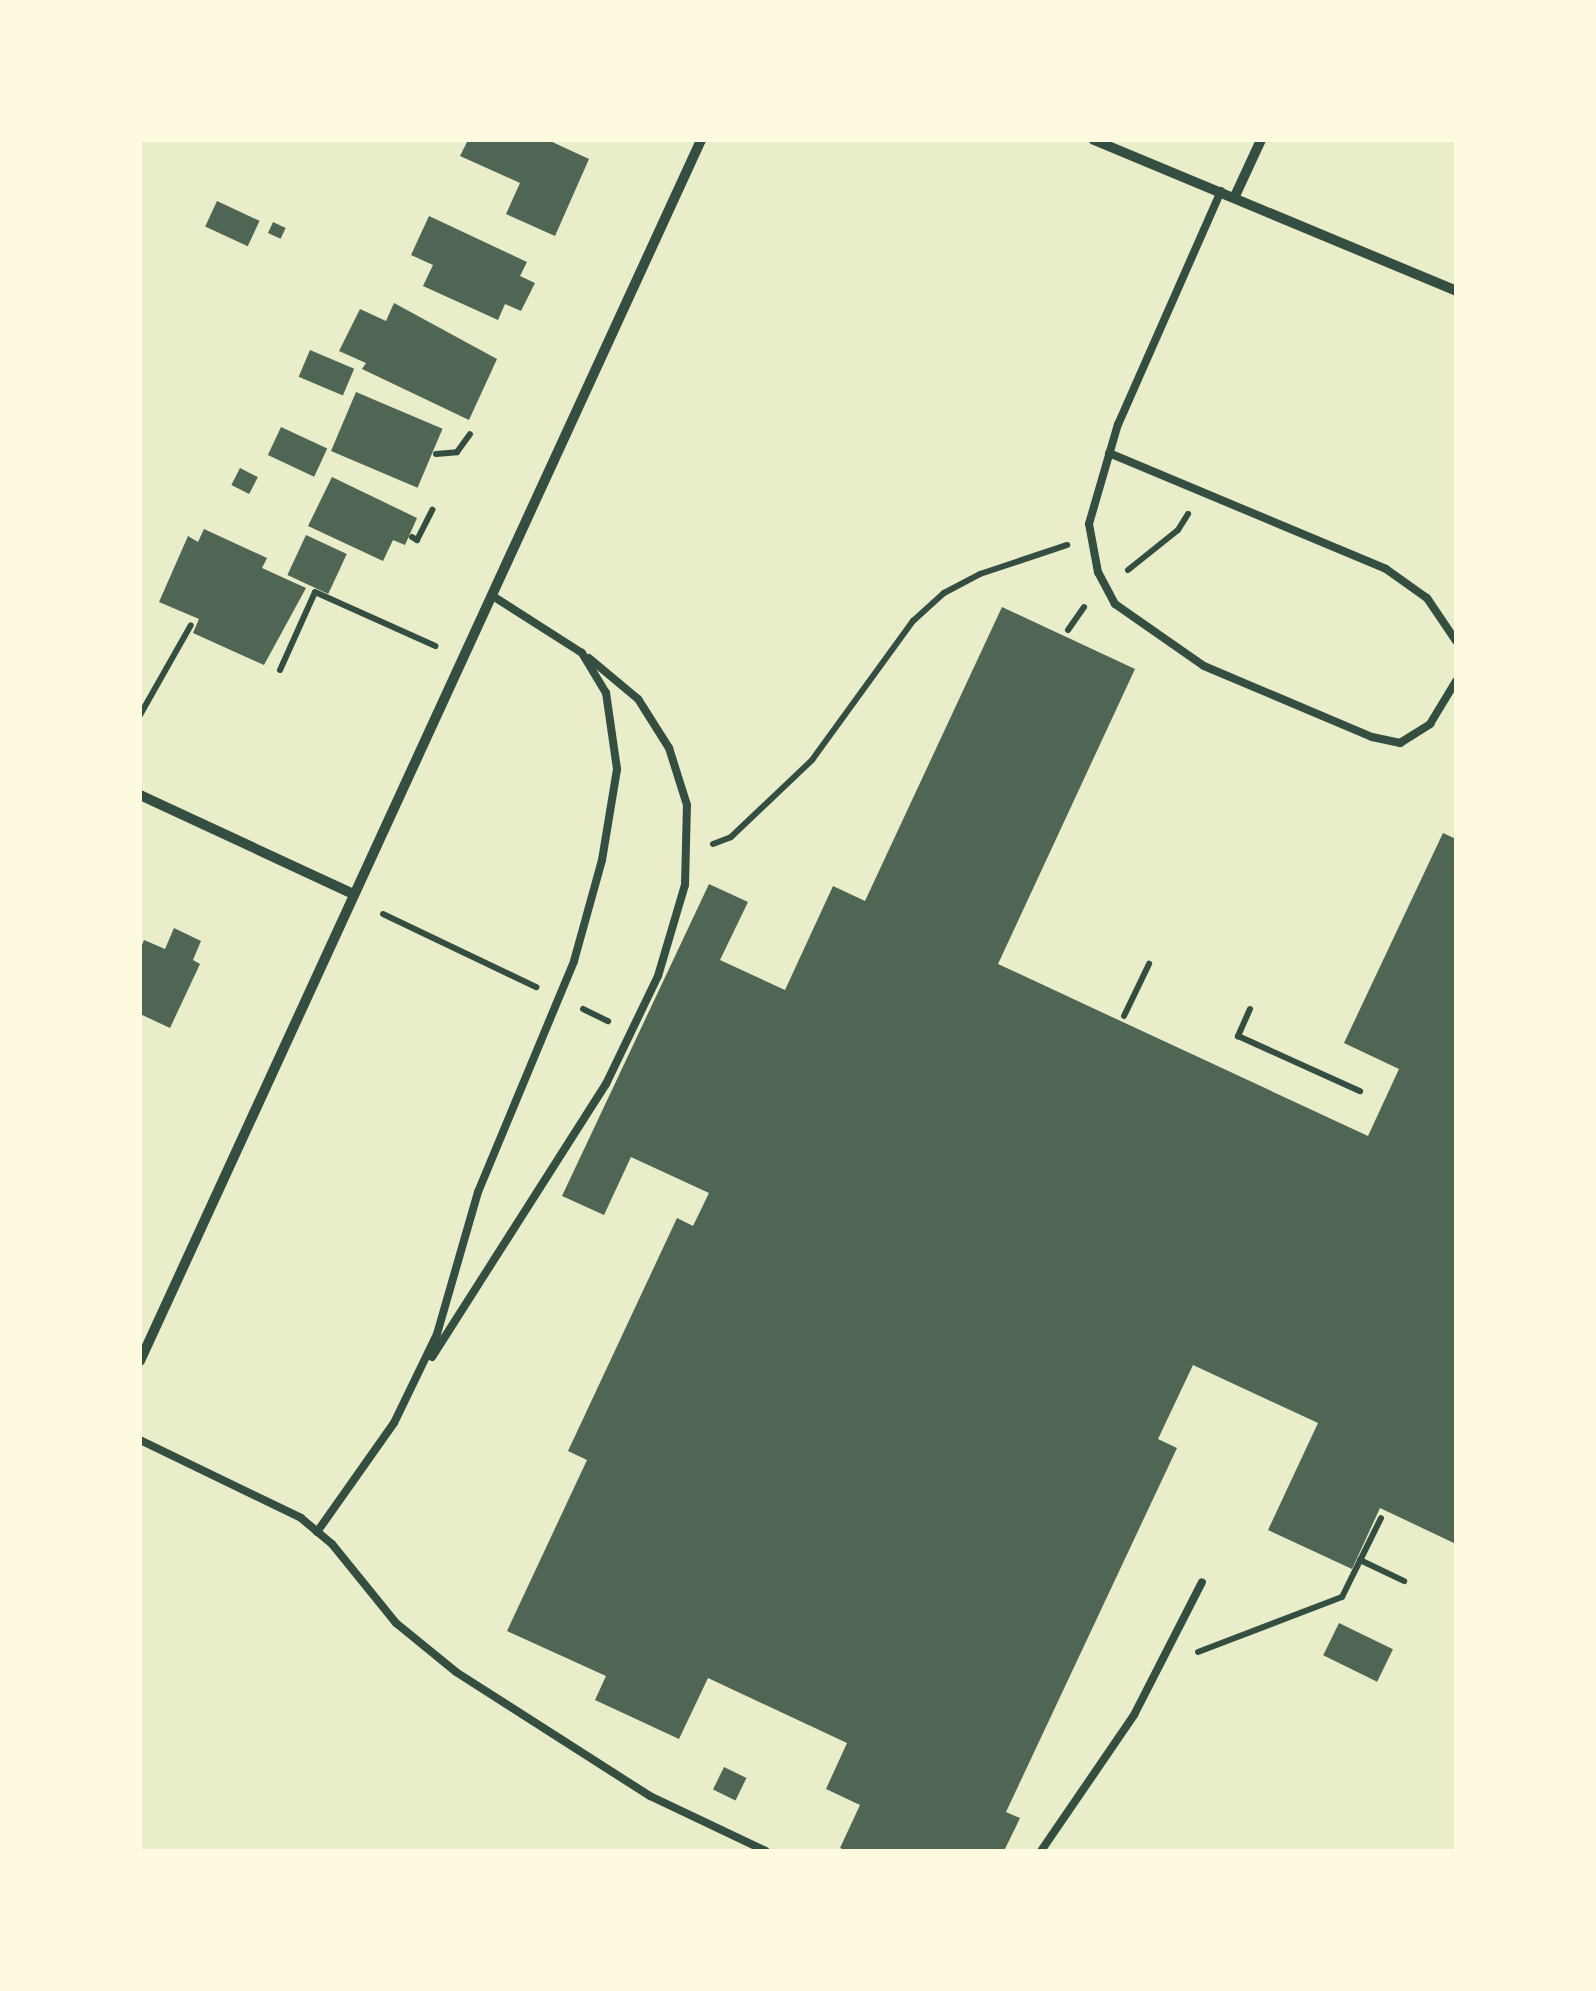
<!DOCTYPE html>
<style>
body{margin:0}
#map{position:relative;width:1596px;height:1991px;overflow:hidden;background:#e9edc9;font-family:"Alegreya Sans",sans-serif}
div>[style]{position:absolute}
.building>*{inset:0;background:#4f6655;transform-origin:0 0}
.path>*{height:6px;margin:-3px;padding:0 3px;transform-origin:3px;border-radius:3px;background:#344e41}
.service>*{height:8px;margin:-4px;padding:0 4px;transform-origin:4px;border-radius:4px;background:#344e41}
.minor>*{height:10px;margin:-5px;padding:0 5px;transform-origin:5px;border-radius:5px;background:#344e41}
span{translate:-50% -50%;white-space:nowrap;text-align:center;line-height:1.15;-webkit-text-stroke:9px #fefae0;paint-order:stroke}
.frame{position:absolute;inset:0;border:142px solid #fefae0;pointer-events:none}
</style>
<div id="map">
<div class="building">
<i style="clip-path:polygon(468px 140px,548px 140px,589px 159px,555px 236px,506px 214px,520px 183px,460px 156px)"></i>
<i style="left:217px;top:201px;width:47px;height:28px;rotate:25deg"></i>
<i style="clip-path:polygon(429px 216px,527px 262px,520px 276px,535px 283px,521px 311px,505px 304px,498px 320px,423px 286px,433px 265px,411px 255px)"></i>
<i style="left:273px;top:222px;width:14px;height:12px;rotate:25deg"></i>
<i style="clip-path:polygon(394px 303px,497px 359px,469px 420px,362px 369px,366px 363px,339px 351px,360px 309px,386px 321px)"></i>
<i style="left:310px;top:350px;width:48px;height:29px;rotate:23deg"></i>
<i style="left:356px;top:392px;width:94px;height:64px;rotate:23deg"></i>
<i style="left:281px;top:427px;width:51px;height:31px;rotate:25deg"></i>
<i style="left:240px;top:468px;width:20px;height:19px;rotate:27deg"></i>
<i style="clip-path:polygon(332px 477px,417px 518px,405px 545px,393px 540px,383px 561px,308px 526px)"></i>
<i style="clip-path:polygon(204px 529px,267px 558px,262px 568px,306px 588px,264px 665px,193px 633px,199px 619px,159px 602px,188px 536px,198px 542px)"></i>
<i style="left:306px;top:535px;width:45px;height:44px;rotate:25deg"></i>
<i style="clip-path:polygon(1002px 607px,1135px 669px,998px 964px,1368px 1136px,1399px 1069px,1344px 1043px,1443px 833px,1456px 839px,1456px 1544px,1380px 1508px,1352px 1569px,1268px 1530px,1318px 1423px,1193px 1365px,1158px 1439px,1177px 1448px,1006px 1812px,1020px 1818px,1004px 1851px,847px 1851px,840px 1848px,860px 1805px,826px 1789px,847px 1743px,708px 1678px,679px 1739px,595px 1700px,606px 1676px,507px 1631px,587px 1460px,568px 1451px,677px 1218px,693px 1226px,709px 1193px,631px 1157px,604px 1215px,562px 1196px,709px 884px,748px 902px,720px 960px,785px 990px,833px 886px,865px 901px)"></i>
<i style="clip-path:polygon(174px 928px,201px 941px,193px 960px,200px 964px,170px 1028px,140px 1014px,140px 950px,144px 940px,165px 949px)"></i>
<i style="left:1339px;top:1623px;width:60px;height:36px;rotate:26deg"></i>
<i style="left:724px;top:1767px;width:25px;height:25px;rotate:26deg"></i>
</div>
<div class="path">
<i style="left:436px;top:454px;width:21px;rotate:-5deg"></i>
<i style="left:457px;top:452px;width:22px;rotate:-54deg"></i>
<i style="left:412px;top:537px;width:6px;rotate:31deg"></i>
<i style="left:417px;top:540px;width:34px;rotate:-63deg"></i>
<i style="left:1128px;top:570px;width:64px;rotate:-38.7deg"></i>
<i style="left:1178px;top:530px;width:19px;rotate:-58deg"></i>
<i style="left:1068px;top:630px;width:28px;rotate:-55deg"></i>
<i style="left:280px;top:670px;width:85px;rotate:-65.8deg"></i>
<i style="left:315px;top:592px;width:132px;rotate:24.2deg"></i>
<i style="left:140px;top:715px;width:103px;rotate:-60.5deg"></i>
<i style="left:713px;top:844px;width:19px;rotate:-21deg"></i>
<i style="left:731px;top:837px;width:112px;rotate:-43.5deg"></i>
<i style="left:812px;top:760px;width:172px;rotate:-54deg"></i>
<i style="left:913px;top:621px;width:42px;rotate:-42.1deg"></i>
<i style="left:944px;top:593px;width:41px;rotate:-27.8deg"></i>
<i style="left:980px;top:574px;width:92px;rotate:-18.4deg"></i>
<i style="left:383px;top:914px;width:170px;rotate:25.5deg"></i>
<i style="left:583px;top:1009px;width:28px;rotate:26deg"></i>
<i style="left:1250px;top:1009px;width:30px;rotate:114deg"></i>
<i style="left:1238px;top:1036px;width:134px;rotate:24.3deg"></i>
<i style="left:1124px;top:1016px;width:58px;rotate:-64.3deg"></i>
<i style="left:1360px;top:1560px;width:49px;rotate:25.5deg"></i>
<i style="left:1198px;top:1652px;width:154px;rotate:-20.9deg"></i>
<i style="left:1342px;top:1597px;width:88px;rotate:-63.7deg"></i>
</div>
<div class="service">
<i style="left:1221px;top:191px;width:255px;rotate:113.8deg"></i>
<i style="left:1118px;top:424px;width:104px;rotate:106.2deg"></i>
<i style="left:1089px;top:524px;width:49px;rotate:79.4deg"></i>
<i style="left:1098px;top:572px;width:36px;rotate:62deg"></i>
<i style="left:1115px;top:604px;width:108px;rotate:34.9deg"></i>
<i style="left:1204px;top:666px;width:182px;rotate:22.9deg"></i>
<i style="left:1372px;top:737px;width:29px;rotate:12deg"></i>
<i style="left:1400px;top:743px;width:36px;rotate:-32deg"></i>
<i style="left:1430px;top:724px;width:50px;rotate:-58.8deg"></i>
<i style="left:1109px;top:453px;width:300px;rotate:22.7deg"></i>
<i style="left:1386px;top:569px;width:50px;rotate:35.3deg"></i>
<i style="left:1427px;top:598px;width:52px;rotate:56deg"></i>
<i style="left:432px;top:1357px;width:324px;rotate:-57.5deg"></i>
<i style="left:606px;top:1084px;width:120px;rotate:-64.3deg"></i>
<i style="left:658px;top:976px;width:95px;rotate:-73.5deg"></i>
<i style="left:685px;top:885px;width:80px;rotate:-88.6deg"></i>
<i style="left:687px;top:805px;width:60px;rotate:-107.5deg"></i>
<i style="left:669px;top:748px;width:58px;rotate:-122.3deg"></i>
<i style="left:638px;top:699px;width:64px;rotate:-140.1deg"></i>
<i style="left:140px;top:1440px;width:179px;rotate:25.8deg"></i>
<i style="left:301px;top:1518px;width:40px;rotate:40deg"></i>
<i style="left:332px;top:1544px;width:102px;rotate:51deg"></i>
<i style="left:396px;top:1623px;width:77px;rotate:39.2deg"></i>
<i style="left:456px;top:1672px;width:230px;rotate:32.6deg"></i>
<i style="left:650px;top:1796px;width:128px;rotate:25.4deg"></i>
<i style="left:317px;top:1532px;width:133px;rotate:-54.8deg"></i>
<i style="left:394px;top:1423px;width:99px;rotate:-64.2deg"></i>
<i style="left:437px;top:1334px;width:148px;rotate:-73.9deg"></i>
<i style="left:478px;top:1192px;width:250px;rotate:-67.4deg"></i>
<i style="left:574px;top:961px;width:105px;rotate:-74.5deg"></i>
<i style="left:602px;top:860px;width:92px;rotate:-80.6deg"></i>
<i style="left:617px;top:769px;width:77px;rotate:-98.2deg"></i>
<i style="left:606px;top:693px;width:47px;rotate:-121deg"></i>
<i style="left:582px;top:653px;width:102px;rotate:-147.4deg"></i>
<i style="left:1041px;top:1851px;width:165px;rotate:-55.6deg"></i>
<i style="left:1134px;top:1715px;width:149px;rotate:-62.9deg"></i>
</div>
<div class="minor">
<i style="left:1094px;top:140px;width:392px;rotate:22.6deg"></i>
<i style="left:1235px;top:196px;width:62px;rotate:-65.1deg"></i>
<i style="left:140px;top:795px;width:233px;rotate:24.9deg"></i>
<i style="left:140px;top:1361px;width:1344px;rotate:-65.32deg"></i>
</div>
<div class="frame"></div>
</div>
